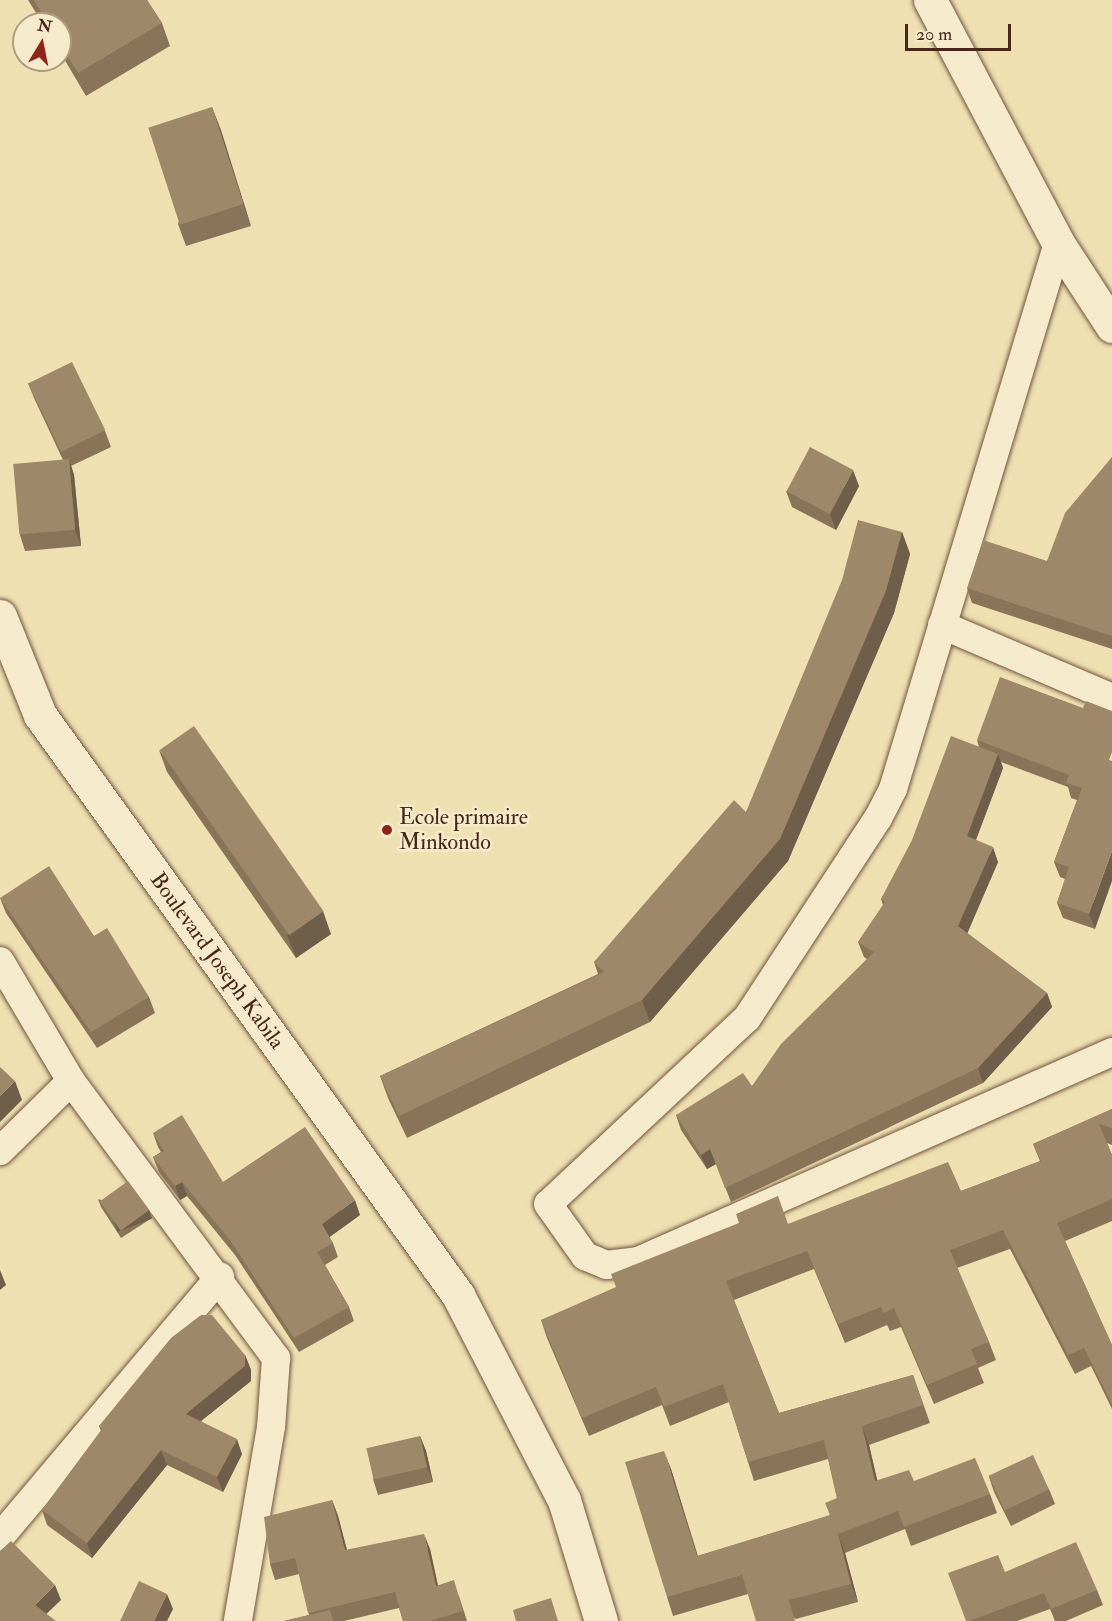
<!DOCTYPE html>
<style>
body{margin:0}
#map{position:relative;width:1112px;height:1621px;overflow:hidden;background:#efe0b1;font-family:"IM FELL Double Pica",serif}
div>[style]{position:absolute}
.roads{filter:drop-shadow(0 0 2px #725440) drop-shadow(0 0 2px #725440)}
.street>*{height:28px;margin:-14px;padding:0 14px;transform-origin:14px;border-radius:14px;background:#f5ebcc}
.secondary>*{height:33px;margin:-16.5px;padding:0 16.5px;transform-origin:16.5px;border-radius:16.5px;background:#f5ebcc}
.wall>*{inset:0;background:#89745a}
.shaded-wall>*{inset:0;background:#6f5e4a;transform-origin:0 0}
.building>*{inset:0;background:#9f8769;transform-origin:0 0}
.dots>*{width:16px;height:16px;translate:-50% -50%;box-sizing:border-box;border:3px solid #f5ebcc;border-radius:50%}
span{translate:-50% -50%;white-space:nowrap;text-align:center;line-height:1.15;-webkit-text-stroke:5px #f5ebcc;paint-order:stroke}
.poi-label{font-size:22px;color:#49261a}
.left{translate:0 -50%;text-align:left}
.street-label{font-size:22px;color:#49261a}
.north{position:absolute;left:12px;top:12px;width:60px;height:60px;box-sizing:border-box;background:#f5ebcc;border:2px solid #b09c85;border-radius:50%;rotate:10deg;font-size:16px;font-weight:700;line-height:24px;text-align:center;color:#49261a}
.north::after{content:'';display:block;margin:auto;width:21px;height:27px;background:#8f2418;clip-path:polygon(50% 0,100% 100%,50% 72%,0 100%)}
.scale{position:absolute;left:905px;top:24px;width:106px;height:27px;box-sizing:border-box;border:3px solid #49261a;border-top:0;padding-left:8px;font-size:18px;line-height:21px;white-space:nowrap;color:#49261a;-webkit-text-stroke:4px #f5ebcc;paint-order:stroke}
</style>
<div id="map">
<div class="roads">
<div class="street">
<i style="left:1058px;top:243px;width:570px;rotate:106.81deg"></i>
<i style="left:893px;top:789px;width:33px;rotate:117deg"></i>
<i style="left:878px;top:818px;width:239px;rotate:123.2deg"></i>
<i style="left:747px;top:1018px;width:272px;rotate:136.9deg"></i>
<i style="left:548px;top:1204px;width:64px;rotate:54.6deg"></i>
<i style="left:585px;top:1256px;width:23px;rotate:23deg"></i>
<i style="left:606px;top:1265px;width:32px;rotate:-7deg"></i>
<i style="left:638px;top:1261px;width:518px;rotate:-23.79deg"></i>
<i style="left:942px;top:625px;width:185px;rotate:23.2deg"></i>
<i style="left:0;top:961px;width:139px;rotate:59.4deg"></i>
<i style="left:71px;top:1081px;width:100px;rotate:135.4deg"></i>
<i style="left:71px;top:1081px;width:345px;rotate:53.5deg"></i>
<i style="left:276px;top:1358px;width:69px;rotate:94.1deg"></i>
<i style="left:271px;top:1427px;width:197px;rotate:99.7deg"></i>
<i style="left:0;top:1537px;width:341px;rotate:-49.8deg"></i>
</div>
<div class="secondary">
<i style="left:930px;top:0;width:275px;rotate:62.2deg"></i>
<i style="left:1058px;top:243px;width:99px;rotate:57deg"></i>
<i style="left:0;top:616px;width:107px;rotate:68deg"></i>
<i style="left:40px;top:715px;width:715px;rotate:54.22deg"></i>
<i style="left:458px;top:1295px;width:231px;rotate:62.7deg"></i>
<i style="left:564px;top:1500px;width:127px;rotate:73deg"></i>
</div>
</div>
<div class="wall">
<i style="clip-path:polygon(28px 0,147px 0,162px 23px,170px 46px,86px 96px,60px 52px,60px 24px,43px 24px)"></i>
<i style="clip-path:polygon(212px 107px,251px 226px,186px 246px,178px 224px)"></i>
<i style="clip-path:polygon(28px 383px,105px 431px,111px 447px,71px 466px,74px 475px,81px 546px,25px 551px,20px 535px,63px 460px,34px 398px)"></i>
<i style="clip-path:polygon(1112px 457px,1112px 649px,972px 603px,967px 588px,1047px 561px)"></i>
<i style="clip-path:polygon(859px 486px,836px 530px,792px 507px,786px 491px)"></i>
<i style="clip-path:polygon(902px 532px,910px 554px,894px 613px,788px 861px,650px 1022px,407px 1138px,388px 1098px,380px 1076px,598px 974px,594px 962px,746px 812px)"></i>
<i style="clip-path:polygon(1083px 708px,1095px 929px,1063px 918px,1057px 903px,1065px 879px,1060px 877px,1054px 862px,1077px 800px,1071px 798px,1068px 787px,1001px 762px,1003px 768px,976px 840px,998px 862px,967px 933px,1047px 993px,1052px 1007px,983px 1083px,731px 1202px,716px 1164px,707px 1169px,681px 1130px,676px 1115px,752px 1086px,867px 959px,864px 957px,858px 942px,883px 905px,881px 899px,979px 747px,977px 740px)"></i>
<i style="clip-path:polygon(159px 750px,331px 934px,296px 958px,167px 772px)"></i>
<i style="clip-path:polygon(0 898px,94px 936px,149px 997px,155px 1013px,97px 1048px,6px 913px)"></i>
<i style="clip-path:polygon(1112px 1109px,1112px 1145px,1107px 1143px,1112px 1155px,1112px 1221px,1065px 1241px,1112px 1345px,1112px 1409px,1091px 1366px,1075px 1374px,1010px 1249px,957px 1268px,989px 1342px,996px 1360px,978px 1368px,984px 1383px,934px 1404px,901px 1327px,890px 1331px,887px 1325px,845px 1343px,814px 1269px,734px 1300px,779px 1413px,913px 1375px,930px 1423px,869px 1445px,877px 1481px,914px 1481px,990px 1494px,997px 1513px,911px 1546px,905px 1529px,845px 1553px,858px 1602px,796px 1619px,748px 1594px,673px 1616px,667px 1597px,671px 1469px,698px 1556px,829px 1516px,837px 1498px,828px 1459px,754px 1481px,729px 1402px,670px 1426px,662px 1405px,589px 1436px,547px 1338px,541px 1320px,788px 1224px,961px 1191px,1040px 1161px,1033px 1144px)"></i>
<i style="clip-path:polygon(153px 1133px,223px 1182px,360px 1215px,329px 1237px,333px 1243px,338px 1257px,325px 1265px,349px 1307px,354px 1321px,299px 1352px,235px 1255px,187px 1196px,180px 1200px,159px 1172px,153px 1157px,161px 1152px,158px 1147px)"></i>
<i style="clip-path:polygon(98px 1199px,152px 1218px,121px 1238px,101px 1207px)"></i>
<i style="clip-path:polygon(245px 1355px,251px 1370px,251px 1381px,201px 1421px,242px 1454px,223px 1492px,167px 1465px,92px 1558px,47px 1525px,42px 1510px,101px 1431px,99px 1426px)"></i>
<i style="clip-path:polygon(420px 1436px,426px 1451px,433px 1482px,378px 1495px,373px 1479px)"></i>
<i style="clip-path:polygon(989px 1477px,1049px 1489px,1055px 1504px,1011px 1526px,994px 1492px)"></i>
<i style="clip-path:polygon(332px 1500px,338px 1516px,347px 1550px,430px 1549px,438px 1585px,459px 1596px,467px 1621px,403px 1621px,399px 1608px,344px 1621px,284px 1621px,309px 1615px,299px 1574px,275px 1580px,270px 1564px)"></i>
<i style="clip-path:polygon(1005px 1572px,1097px 1590px,1103px 1605px,1066px 1621px,1055px 1621px,1050px 1609px,1017px 1621px,966px 1621px)"></i>
</div>
<div class="shaded-wall">
<i style="clip-path:polygon(212px 107px,221px 130px,251px 226px,243px 204px)"></i>
<i style="clip-path:polygon(69px 459px,74px 475px,81px 546px,75px 530px)"></i>
<i style="clip-path:polygon(853px 470px,859px 486px,836px 530px,830px 514px)"></i>
<i style="clip-path:polygon(902px 532px,910px 554px,894px 613px,788px 861px,650px 1022px,642px 1000px)"></i>
<i style="clip-path:polygon(998px 754px,1003px 768px,972px 850px,967px 836px)"></i>
<i style="clip-path:polygon(993px 847px,998px 862px,964px 941px,958px 926px)"></i>
<i style="clip-path:polygon(1112px 851px,1112px 881px,1095px 929px,1089px 914px)"></i>
<i style="clip-path:polygon(323px 911px,331px 934px,296px 958px,287px 935px)"></i>
<i style="clip-path:polygon(1047px 993px,1052px 1007px,983px 1083px,978px 1068px)"></i>
<i style="clip-path:polygon(15px 1081px,22px 1100px,0 1122px,0 1096px)"></i>
<i style="clip-path:polygon(710px 1149px,716px 1164px,707px 1169px,701px 1155px)"></i>
<i style="clip-path:polygon(182px 1182px,187px 1196px,180px 1200px,175px 1186px)"></i>
<i style="clip-path:polygon(355px 1200px,360px 1215px,327px 1239px,322px 1224px)"></i>
<i style="left:149px;top:1210px;width:9px;height:37px;rotate:69deg"></i>
<i style="clip-path:polygon(0 1270px,6px 1285px,0 1290px)"></i>
<i style="clip-path:polygon(245px 1355px,251px 1370px,251px 1381px,191px 1429px,186px 1414px)"></i>
<i style="clip-path:polygon(862px 1426px,869px 1445px,882px 1500px,875px 1481px)"></i>
<i style="clip-path:polygon(420px 1436px,426px 1451px,433px 1482px,427px 1467px)"></i>
<i style="clip-path:polygon(237px 1439px,242px 1454px,223px 1492px,217px 1477px)"></i>
<i style="clip-path:polygon(161px 1450px,167px 1465px,92px 1558px,87px 1543px)"></i>
<i style="clip-path:polygon(664px 1451px,671px 1469px,703px 1575px,697px 1556px)"></i>
<i style="clip-path:polygon(332px 1500px,338px 1516px,351px 1566px,345px 1550px)"></i>
<i style="clip-path:polygon(424px 1534px,430px 1549px,441px 1601px,436px 1586px)"></i>
<i style="clip-path:polygon(838px 1534px,845px 1553px,858px 1602px,851px 1584px)"></i>
<i style="clip-path:polygon(55px 1585px,61px 1600px,41px 1619px,35px 1605px)"></i>
<i style="clip-path:polygon(167px 1594px,173px 1609px,167px 1621px,154px 1621px)"></i>
</div>
<div class="building">
<i style="clip-path:polygon(34px 0,147px 0,162px 23px,78px 73px,60px 43px,60px 24px,48px 24px)"></i>
<i style="left:212px;top:107px;width:102px;height:67px;rotate:72deg"></i>
<i style="left:72px;top:362px;width:76px;height:49px;rotate:64deg"></i>
<i style="left:810px;top:447px;width:49px;height:50px;rotate:28deg"></i>
<i style="clip-path:polygon(1112px 457px,1112px 636px,967px 588px,983px 540px,1047px 561px,1065px 513px)"></i>
<i style="left:69px;top:459px;width:71px;height:56px;rotate:85deg"></i>
<i style="clip-path:polygon(858px 520px,902px 532px,886px 591px,780px 839px,642px 1000px,399px 1116px,380px 1076px,604px 972px,594px 962px,734px 800px,746px 812px,842px 580px)"></i>
<i style="clip-path:polygon(1000px 677px,1083px 708px,1086px 701px,1112px 711px,1112px 752px,1109px 760px,1112px 761px,1112px 851px,1089px 914px,1057px 903px,1069px 867px,1054px 862px,1082px 788px,1066px 783px,1069px 775px,977px 740px)"></i>
<i style="left:194px;top:726px;width:226px;height:42px;rotate:55deg"></i>
<i style="clip-path:polygon(951px 736px,998px 754px,967px 836px,993px 847px,958px 926px,1047px 993px,978px 1068px,725px 1188px,710px 1149px,701px 1155px,676px 1115px,743px 1073px,752px 1086px,781px 1044px,874px 952px,858px 942px,885px 902px,881px 899px,912px 840px)"></i>
<i style="clip-path:polygon(49px 866px,94px 936px,107px 928px,149px 997px,91px 1032px,0 898px)"></i>
<i style="clip-path:polygon(0 1067px,15px 1081px,0 1096px)"></i>
<i style="clip-path:polygon(1112px 1109px,1112px 1128px,1099px 1124px,1112px 1155px,1112px 1199px,1057px 1223px,1112px 1345px,1112px 1404px,1084px 1348px,1068px 1355px,1003px 1230px,950px 1250px,989px 1342px,971px 1349px,977px 1364px,927px 1385px,894px 1308px,883px 1313px,881px 1307px,838px 1324px,807px 1251px,726px 1281px,779px 1413px,913px 1375px,923px 1405px,862px 1426px,875px 1481px,909px 1470px,914px 1481px,975px 1458px,990px 1494px,904px 1527px,898px 1511px,838px 1534px,851px 1584px,789px 1600px,795px 1621px,756px 1621px,742px 1575px,667px 1597px,625px 1462px,664px 1451px,697px 1556px,830px 1515px,825px 1503px,837px 1498px,824px 1440px,748px 1462px,723px 1384px,664px 1407px,656px 1387px,582px 1418px,541px 1320px,616px 1287px,611px 1274px,739px 1223px,736px 1214px,778px 1196px,788px 1224px,948px 1162px,961px 1191px,1041px 1161px,1033px 1144px)"></i>
<i style="clip-path:polygon(182px 1115px,223px 1182px,305px 1127px,355px 1200px,322px 1224px,333px 1243px,317px 1252px,349px 1307px,294px 1338px,230px 1240px,182px 1182px,175px 1186px,153px 1157px,164px 1151px,153px 1133px)"></i>
<i style="left:128px;top:1181px;width:36px;height:35px;rotate:54deg"></i>
<i style="clip-path:polygon(201px 1315px,212px 1315px,245px 1355px,245px 1366px,186px 1414px,237px 1439px,217px 1477px,161px 1450px,87px 1543px,42px 1510px,102px 1429px,99px 1426px,171px 1338px)"></i>
<i style="left:420px;top:1436px;width:32px;height:55px;rotate:77deg"></i>
<i style="left:1033px;top:1455px;width:38px;height:49px;rotate:65deg"></i>
<i style="clip-path:polygon(332px 1500px,345px 1550px,424px 1534px,436px 1586px,454px 1580px,463px 1611px,429px 1621px,403px 1621px,395px 1592px,308px 1613px,295px 1558px,270px 1564px,264px 1517px)"></i>
<i style="clip-path:polygon(11px 1541px,55px 1585px,35px 1605px,56px 1621px,0 1621px,0 1551px)"></i>
<i style="clip-path:polygon(1076px 1542px,1097px 1590px,1051px 1609px,1044px 1593px,969px 1621px,966px 1621px,948px 1573px,998px 1555px,1005px 1572px)"></i>
<i style="clip-path:polygon(139px 1581px,167px 1594px,154px 1621px,120px 1621px)"></i>
<i style="clip-path:polygon(551px 1598px,558px 1621px,516px 1621px,513px 1610px)"></i>
<i style="clip-path:polygon(330px 1610px,333px 1621px,284px 1621px)"></i>
</div>
<div class="dots">
<i style="left:387px;top:830px;background:#8f2418"></i>
</div>
<div class="poi-label">
<span class="left" style="left:399px;top:830px">Ecole primaire<br>Minkondo</span>
</div>
<div class="street-label">
<span style="left:217px;top:961px;rotate:54deg">Boulevard Joseph Kabila</span>
</div>
<div class="north">N</div>
<div class="scale">20 m</div>
</div>
